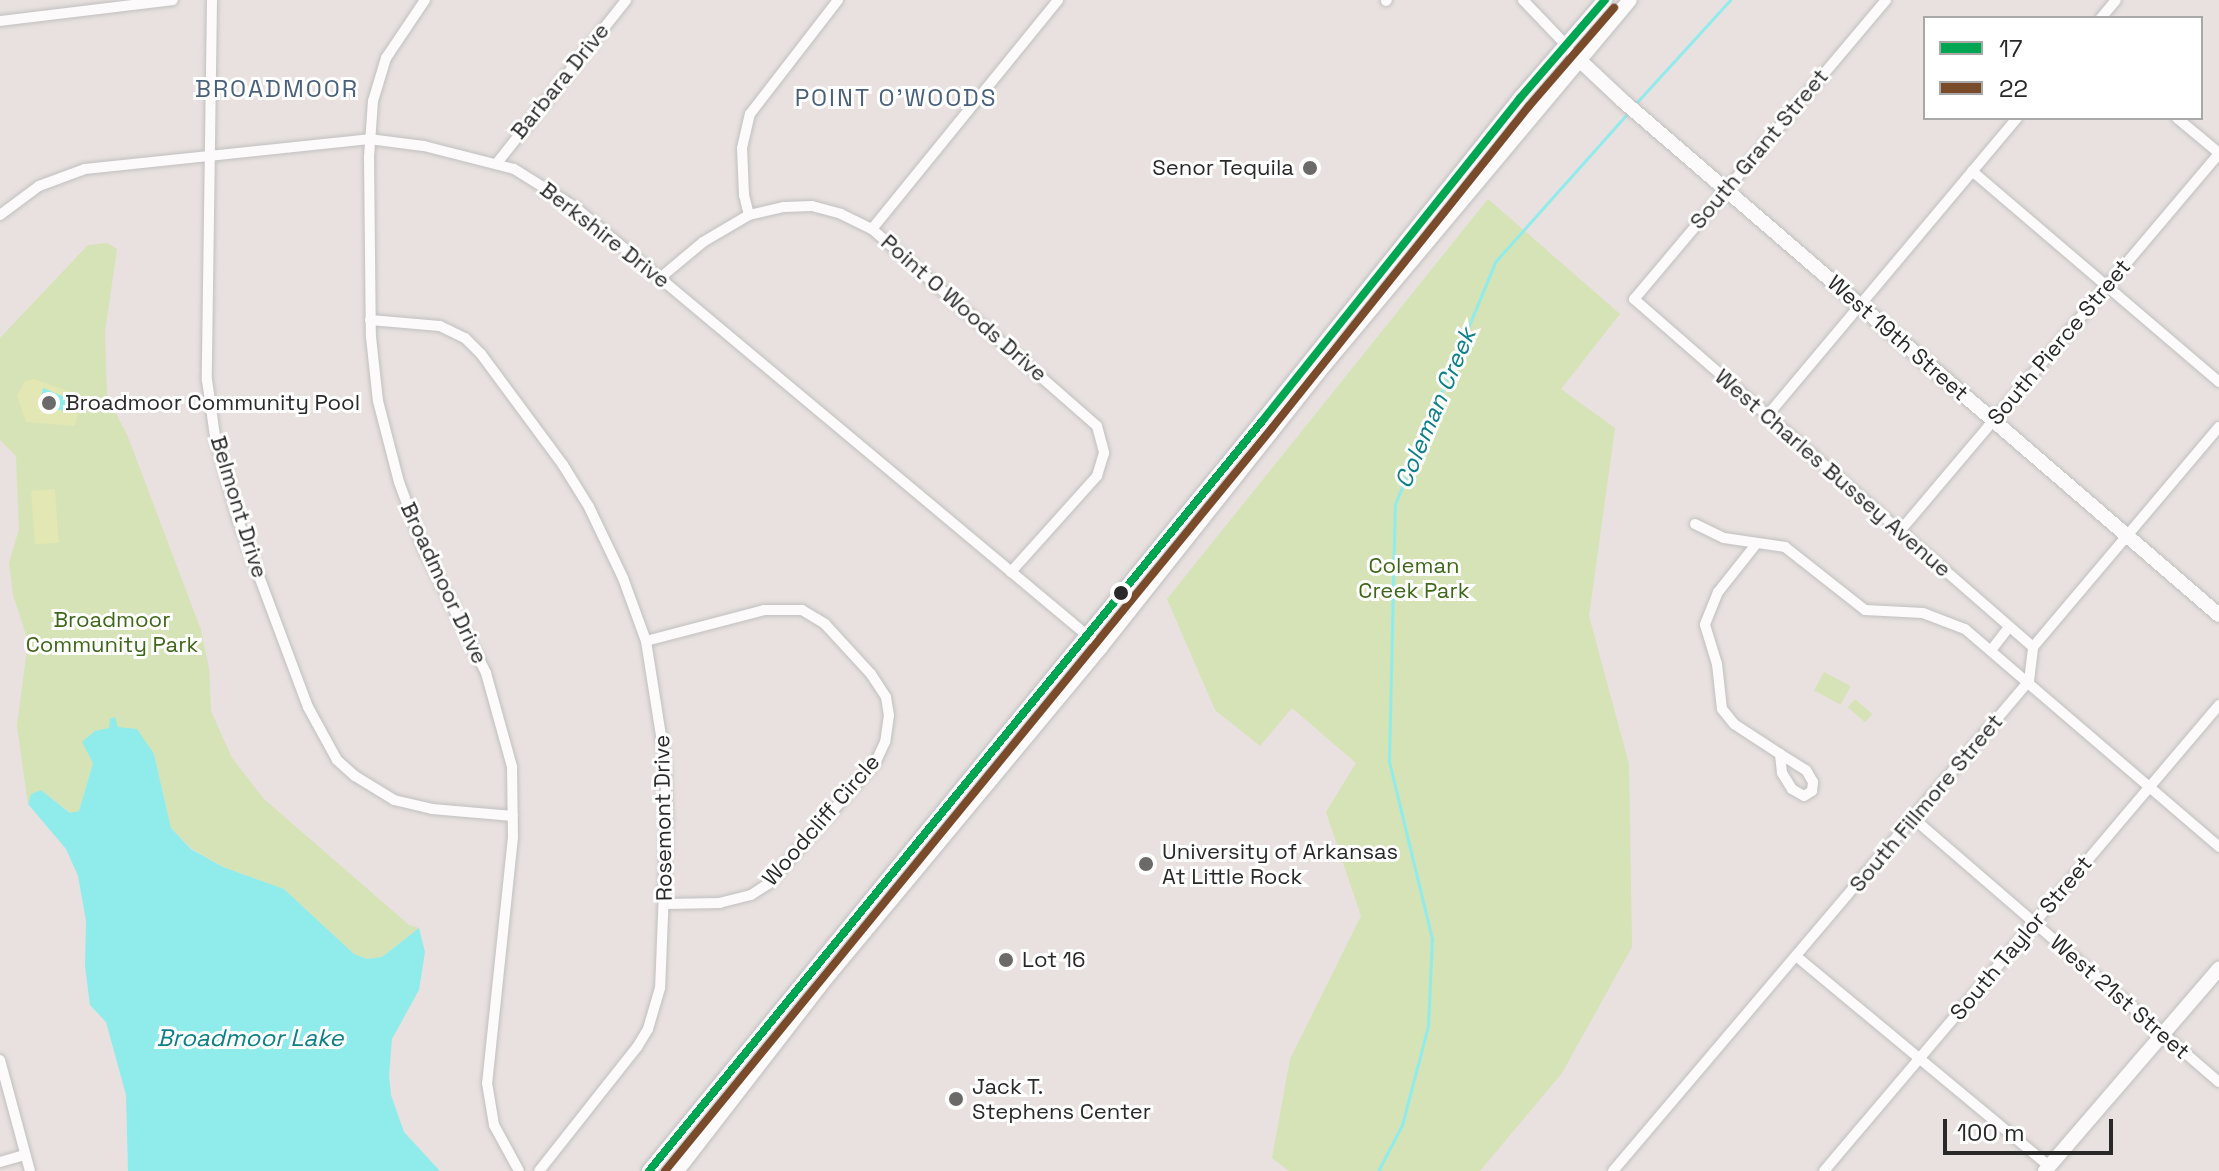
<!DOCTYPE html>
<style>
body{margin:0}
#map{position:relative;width:2219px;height:1171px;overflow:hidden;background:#e8e1df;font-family:"Space Grotesk",sans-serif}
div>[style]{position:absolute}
.green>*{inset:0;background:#d5e3b6;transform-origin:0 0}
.pitch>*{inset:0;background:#e2e7b4;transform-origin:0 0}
.water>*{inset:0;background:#90eceb}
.stream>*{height:3px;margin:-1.5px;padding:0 1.5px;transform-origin:1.5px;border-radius:1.5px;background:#90eceb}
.roads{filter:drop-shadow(0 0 2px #c1c0c1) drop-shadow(0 0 2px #c1c0c1)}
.street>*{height:10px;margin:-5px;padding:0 5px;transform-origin:5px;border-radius:5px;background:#fcfafa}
.secondary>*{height:14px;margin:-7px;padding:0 7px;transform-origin:7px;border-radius:7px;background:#fcfafa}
.bus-1>*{height:8px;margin:-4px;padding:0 4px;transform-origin:4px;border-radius:4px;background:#00a651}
.bus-2>*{height:8px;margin:-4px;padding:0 4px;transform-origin:4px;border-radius:4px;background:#7a4b2a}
.dots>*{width:22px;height:22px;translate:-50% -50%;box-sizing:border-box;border:4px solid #fff;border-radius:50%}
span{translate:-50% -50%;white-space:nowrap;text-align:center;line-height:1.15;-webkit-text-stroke:6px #fff;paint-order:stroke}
.street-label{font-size:22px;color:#292929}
.poi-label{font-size:22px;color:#292929}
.right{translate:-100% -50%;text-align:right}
.left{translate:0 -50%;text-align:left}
.park-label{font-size:22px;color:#3e6818}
.neighbourhood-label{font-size:24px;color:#49607b;letter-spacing:2px}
.water-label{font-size:24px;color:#0b8088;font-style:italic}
.legend{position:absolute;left:1923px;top:16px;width:280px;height:104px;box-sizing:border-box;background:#fff;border:2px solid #a9a9a9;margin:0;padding:10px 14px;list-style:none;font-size:24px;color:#292929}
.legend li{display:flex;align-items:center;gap:16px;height:40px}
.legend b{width:40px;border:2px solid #a9a9a9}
.scale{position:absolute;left:1943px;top:1119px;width:170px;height:36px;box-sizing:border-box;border:4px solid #292929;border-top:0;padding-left:10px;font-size:24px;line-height:28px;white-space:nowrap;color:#292929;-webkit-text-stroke:6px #fff;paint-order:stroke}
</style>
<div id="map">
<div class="green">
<i style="clip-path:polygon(1488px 199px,1620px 314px,1561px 389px,1615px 428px,1589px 616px,1629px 764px,1632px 947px,1562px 1073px,1480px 1171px,1289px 1171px,1272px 1158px,1290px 1059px,1361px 916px,1326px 812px,1356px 763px,1292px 708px,1260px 746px,1215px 710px,1167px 599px)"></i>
<i style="clip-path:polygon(107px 243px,117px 249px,105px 332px,107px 396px,128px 437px,201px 630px,209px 668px,211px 711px,232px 758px,264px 799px,409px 925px,419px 928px,382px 957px,367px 959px,354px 954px,284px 889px,223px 867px,191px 848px,171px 828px,154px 754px,109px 728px,93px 763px,79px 811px,71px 813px,41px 790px,31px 795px,28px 804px,17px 726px,28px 641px,13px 595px,9px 563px,19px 529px,16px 456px,0 440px,0 338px,88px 245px)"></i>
<i style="left:1824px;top:672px;width:30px;height:21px;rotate:28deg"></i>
<i style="left:1855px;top:699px;width:23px;height:11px;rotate:41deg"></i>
</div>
<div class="pitch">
<i style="clip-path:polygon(34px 379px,82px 396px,75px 426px,26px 422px,17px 396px,25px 381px)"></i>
<i style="left:55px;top:489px;width:54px;height:24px;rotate:86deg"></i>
</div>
<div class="water">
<i style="clip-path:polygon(43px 388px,72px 400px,70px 411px,39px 408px)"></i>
<i style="clip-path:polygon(115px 717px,118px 727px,137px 729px,154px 754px,171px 828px,191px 849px,223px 867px,284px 889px,354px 954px,367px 959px,382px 957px,419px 928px,425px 952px,419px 990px,392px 1039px,389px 1075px,391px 1095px,404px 1132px,440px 1171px,128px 1171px,126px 1095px,106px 1022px,90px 1005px,85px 966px,86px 921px,78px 876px,66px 849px,28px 804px,31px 794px,41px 790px,70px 813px,79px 811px,93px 763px,82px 742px,95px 731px,109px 728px,110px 719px)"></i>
</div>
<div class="stream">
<i style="left:1637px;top:102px;width:138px;rotate:-47.6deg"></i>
<i style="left:1378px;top:1171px;width:52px;rotate:-62.4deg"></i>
<i style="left:1402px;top:1125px;width:102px;rotate:-75.3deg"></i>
<i style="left:1428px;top:1026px;width:87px;rotate:-87.4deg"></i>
<i style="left:1432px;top:939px;width:183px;rotate:-103.6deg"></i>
<i style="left:1389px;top:761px;width:257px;rotate:-88.7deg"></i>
<i style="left:1395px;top:504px;width:262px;rotate:-67.5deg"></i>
<i style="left:1495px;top:262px;width:197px;rotate:-48.3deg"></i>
</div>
<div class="roads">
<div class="street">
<i style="left:212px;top:0;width:380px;rotate:90.8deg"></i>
<i style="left:207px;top:380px;width:57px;rotate:81.9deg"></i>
<i style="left:215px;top:436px;width:87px;rotate:74.7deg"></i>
<i style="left:238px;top:520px;width:200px;rotate:69.5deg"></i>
<i style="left:308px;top:707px;width:60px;rotate:61.3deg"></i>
<i style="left:337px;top:760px;width:24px;rotate:42deg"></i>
<i style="left:355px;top:776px;width:46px;rotate:31.6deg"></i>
<i style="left:394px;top:800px;width:39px;rotate:13deg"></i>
<i style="left:432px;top:809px;width:81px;rotate:4.9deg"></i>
<i style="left:425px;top:0;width:70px;rotate:123.9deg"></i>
<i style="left:386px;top:58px;width:45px;rotate:106.8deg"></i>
<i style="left:373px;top:101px;width:56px;rotate:94.1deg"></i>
<i style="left:369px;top:157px;width:180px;rotate:89.4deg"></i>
<i style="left:371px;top:337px;width:64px;rotate:83.8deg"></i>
<i style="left:378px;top:401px;width:84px;rotate:75.5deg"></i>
<i style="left:399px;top:482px;width:72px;rotate:69.8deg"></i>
<i style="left:424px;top:550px;width:138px;rotate:63.2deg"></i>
<i style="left:486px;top:673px;width:98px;rotate:74.5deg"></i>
<i style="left:512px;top:767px;width:70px;rotate:89.2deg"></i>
<i style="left:513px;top:837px;width:247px;rotate:96deg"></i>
<i style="left:487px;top:1083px;width:43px;rotate:80.5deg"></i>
<i style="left:494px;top:1125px;width:52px;rotate:61.5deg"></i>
<i style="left:1523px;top:0;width:62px;rotate:46.3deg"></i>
<i style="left:1886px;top:0;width:391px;rotate:130.1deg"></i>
<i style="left:1634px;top:299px;width:529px;rotate:41.09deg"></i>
<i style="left:1386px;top:1px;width:1px;rotate:-45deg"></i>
<i style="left:2101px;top:18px;width:23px;rotate:-50deg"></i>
<i style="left:0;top:21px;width:174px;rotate:-6.9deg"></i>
<i style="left:2177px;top:118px;width:55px;rotate:39.8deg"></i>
<i style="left:497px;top:163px;width:208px;rotate:-51.6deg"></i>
<i style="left:1972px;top:171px;width:325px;rotate:40.5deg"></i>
<i style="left:0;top:215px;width:49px;rotate:-36.6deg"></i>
<i style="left:39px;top:186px;width:49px;rotate:-20.3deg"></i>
<i style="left:85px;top:169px;width:286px;rotate:-6deg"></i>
<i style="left:369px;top:139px;width:55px;rotate:7.3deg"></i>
<i style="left:424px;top:146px;width:93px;rotate:14.3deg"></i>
<i style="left:514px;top:169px;width:72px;rotate:31.9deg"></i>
<i style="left:575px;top:207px;width:686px;rotate:39.91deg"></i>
<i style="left:749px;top:215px;width:21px;rotate:-104deg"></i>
<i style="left:744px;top:195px;width:47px;rotate:-92.4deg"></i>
<i style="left:742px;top:148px;width:35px;rotate:-77deg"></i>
<i style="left:750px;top:114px;width:144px;rotate:-52.3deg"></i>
<i style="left:872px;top:229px;width:295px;rotate:-50.9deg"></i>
<i style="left:660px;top:278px;width:56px;rotate:-39.9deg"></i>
<i style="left:703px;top:242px;width:53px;rotate:-30.4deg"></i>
<i style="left:749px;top:215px;width:36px;rotate:-13deg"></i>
<i style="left:784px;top:207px;width:28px;rotate:-2deg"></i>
<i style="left:812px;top:206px;width:30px;rotate:15deg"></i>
<i style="left:841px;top:214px;width:34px;rotate:26deg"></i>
<i style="left:872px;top:229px;width:299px;rotate:41.2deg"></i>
<i style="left:1097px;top:426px;width:28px;rotate:75deg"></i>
<i style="left:1104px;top:453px;width:24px;rotate:107deg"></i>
<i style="left:1097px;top:476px;width:129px;rotate:131.9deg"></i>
<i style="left:370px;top:320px;width:70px;rotate:4.9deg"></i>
<i style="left:440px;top:326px;width:28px;rotate:26deg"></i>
<i style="left:465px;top:338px;width:23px;rotate:45deg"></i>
<i style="left:481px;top:354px;width:138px;rotate:53.5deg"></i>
<i style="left:563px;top:465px;width:49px;rotate:58.2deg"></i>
<i style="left:589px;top:507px;width:79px;rotate:64.4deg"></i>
<i style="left:623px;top:578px;width:67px;rotate:69.9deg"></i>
<i style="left:646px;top:641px;width:121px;rotate:81deg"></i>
<i style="left:665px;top:761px;width:55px;rotate:87.9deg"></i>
<i style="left:667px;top:816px;width:172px;rotate:92.3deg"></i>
<i style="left:660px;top:988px;width:43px;rotate:106.3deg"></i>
<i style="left:648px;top:1029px;width:21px;rotate:121deg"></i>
<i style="left:637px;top:1047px;width:158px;rotate:128.3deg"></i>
<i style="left:1767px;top:416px;width:389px;rotate:-50deg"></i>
<i style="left:1695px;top:524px;width:32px;rotate:26deg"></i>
<i style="left:1724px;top:538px;width:62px;rotate:8.4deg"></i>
<i style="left:1785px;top:547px;width:102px;rotate:38.2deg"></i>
<i style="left:1865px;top:610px;width:58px;rotate:3deg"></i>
<i style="left:1923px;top:613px;width:45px;rotate:20.9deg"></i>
<i style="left:1965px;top:629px;width:335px;rotate:40.6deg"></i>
<i style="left:1900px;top:531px;width:495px;rotate:-49.8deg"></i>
<i style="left:1757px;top:543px;width:63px;rotate:128.5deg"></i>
<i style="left:1718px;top:592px;width:35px;rotate:112deg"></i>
<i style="left:1705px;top:625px;width:41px;rotate:72.9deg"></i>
<i style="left:1717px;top:664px;width:45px;rotate:83.7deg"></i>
<i style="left:1722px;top:709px;width:19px;rotate:51deg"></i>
<i style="left:1734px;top:724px;width:55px;rotate:33.1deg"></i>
<i style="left:646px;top:641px;width:122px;rotate:-14.7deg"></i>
<i style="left:764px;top:610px;width:38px"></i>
<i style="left:802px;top:610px;width:27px;rotate:31deg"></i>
<i style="left:825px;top:624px;width:68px;rotate:47.4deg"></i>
<i style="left:871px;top:674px;width:27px;rotate:57deg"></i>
<i style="left:886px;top:697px;width:18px;rotate:81deg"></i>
<i style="left:889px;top:715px;width:27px;rotate:98deg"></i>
<i style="left:885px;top:742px;width:23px;rotate:115deg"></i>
<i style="left:875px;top:763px;width:162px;rotate:131.5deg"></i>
<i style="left:768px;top:884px;width:20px;rotate:147deg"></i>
<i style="left:751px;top:895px;width:32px;rotate:166deg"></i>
<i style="left:720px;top:903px;width:55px;rotate:179deg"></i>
<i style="left:1992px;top:649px;width:28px;rotate:-52deg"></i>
<i style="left:1780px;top:754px;width:31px;rotate:32deg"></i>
<i style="left:1806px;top:770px;width:14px;rotate:60deg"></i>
<i style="left:1813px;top:782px;width:9px;rotate:96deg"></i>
<i style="left:1812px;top:791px;width:9px;rotate:148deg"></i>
<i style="left:1804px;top:796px;width:14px;rotate:-150deg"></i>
<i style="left:1792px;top:789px;width:19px;rotate:-122deg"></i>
<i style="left:1782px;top:773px;width:19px;rotate:-96deg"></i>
<i style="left:1913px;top:818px;width:404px;rotate:40.8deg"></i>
<i style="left:1796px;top:956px;width:329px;rotate:39.7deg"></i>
<i style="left:0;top:1060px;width:115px;rotate:74.9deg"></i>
<i style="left:0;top:1162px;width:25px;rotate:-16deg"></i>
<i style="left:1613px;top:1171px;width:643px;rotate:-49.67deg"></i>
<i style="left:2029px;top:681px;width:34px;rotate:-83deg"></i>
<i style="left:2033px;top:647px;width:288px;rotate:-49.8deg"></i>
<i style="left:1824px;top:1171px;width:611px;rotate:-49.71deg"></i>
</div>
<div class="secondary">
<i style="left:1574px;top:55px;width:67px;rotate:43.2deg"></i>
<i style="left:1623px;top:101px;width:787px;rotate:40.78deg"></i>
<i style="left:649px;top:1171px;width:970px;rotate:-50.73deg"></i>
<i style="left:1263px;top:420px;width:412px;rotate:-51.4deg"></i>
<i style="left:1520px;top:98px;width:130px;rotate:-49.1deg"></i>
<i style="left:677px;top:1171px;width:239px;rotate:-52.3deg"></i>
<i style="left:823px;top:982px;width:435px;rotate:-50.3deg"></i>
<i style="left:1101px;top:647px;width:350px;rotate:-51.6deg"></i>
<i style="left:1318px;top:373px;width:486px;rotate:-50.1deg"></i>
<i style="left:2045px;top:1171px;width:267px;rotate:-49.3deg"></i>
</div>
</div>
<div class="bus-1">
<i style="left:649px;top:1171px;width:970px;rotate:-50.73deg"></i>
<i style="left:1263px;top:420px;width:412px;rotate:-51.4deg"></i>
<i style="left:1520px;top:98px;width:130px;rotate:-49.1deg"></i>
</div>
<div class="bus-2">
<i style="left:665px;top:1171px;width:959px;rotate:-50.75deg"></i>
<i style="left:1272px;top:428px;width:412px;rotate:-51.4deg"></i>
<i style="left:1529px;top:106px;width:130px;rotate:-49.1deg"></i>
</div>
<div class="dots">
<i style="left:1310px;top:168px;background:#6c6969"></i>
<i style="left:49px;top:403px;background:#6c6969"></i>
<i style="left:1121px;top:593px;background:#292929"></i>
<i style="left:1146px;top:864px;background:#6c6969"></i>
<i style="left:1006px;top:960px;background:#6c6969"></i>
<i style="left:956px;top:1099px;background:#6c6969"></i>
</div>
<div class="street-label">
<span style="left:560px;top:81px;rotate:-51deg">Barbara Drive</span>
<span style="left:1759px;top:149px;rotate:-50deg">South Grant Street</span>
<span style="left:605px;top:235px;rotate:38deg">Berkshire Drive</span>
<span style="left:964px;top:308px;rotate:41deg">Point O Woods Drive</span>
<span style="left:1898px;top:338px;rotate:41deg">West 19th Street</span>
<span style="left:2059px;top:342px;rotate:-50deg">South Pierce Street</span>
<span style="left:1833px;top:473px;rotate:41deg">West Charles Bussey Avenue</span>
<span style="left:239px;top:507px;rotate:73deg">Belmont Drive</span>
<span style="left:444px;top:583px;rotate:65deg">Broadmoor Drive</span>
<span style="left:1926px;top:803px;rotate:-50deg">South Fillmore Street</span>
<span style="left:663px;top:818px;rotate:-91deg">Rosemont Drive</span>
<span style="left:821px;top:820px;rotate:-49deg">Woodcliff Circle</span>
<span style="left:2021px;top:938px;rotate:-50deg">South Taylor Street</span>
<span style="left:2120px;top:997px;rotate:41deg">West 21st Street</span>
</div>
<div class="poi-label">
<span class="right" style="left:1294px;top:168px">Senor Tequila</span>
<span class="left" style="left:65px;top:403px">Broadmoor Community Pool</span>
<span class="left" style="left:1162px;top:864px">University of Arkansas<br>At Little Rock</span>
<span class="left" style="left:1022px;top:960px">Lot 16</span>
<span class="left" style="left:972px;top:1099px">Jack T.<br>Stephens Center</span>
</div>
<div class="park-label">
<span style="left:1414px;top:578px">Coleman<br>Creek Park</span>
<span style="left:112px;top:632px">Broadmoor<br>Community Park</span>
</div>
<div class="neighbourhood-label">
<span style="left:277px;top:89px">BROADMOOR</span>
<span style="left:896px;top:98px">POINT O'WOODS</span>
</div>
<div class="water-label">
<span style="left:1435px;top:408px;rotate:-67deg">Coleman Creek</span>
<span style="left:250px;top:1038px">Broadmoor Lake</span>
</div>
<ul class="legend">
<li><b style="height:10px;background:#00a651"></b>17</li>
<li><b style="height:10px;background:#7a4b2a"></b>22</li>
</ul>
<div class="scale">100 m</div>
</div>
